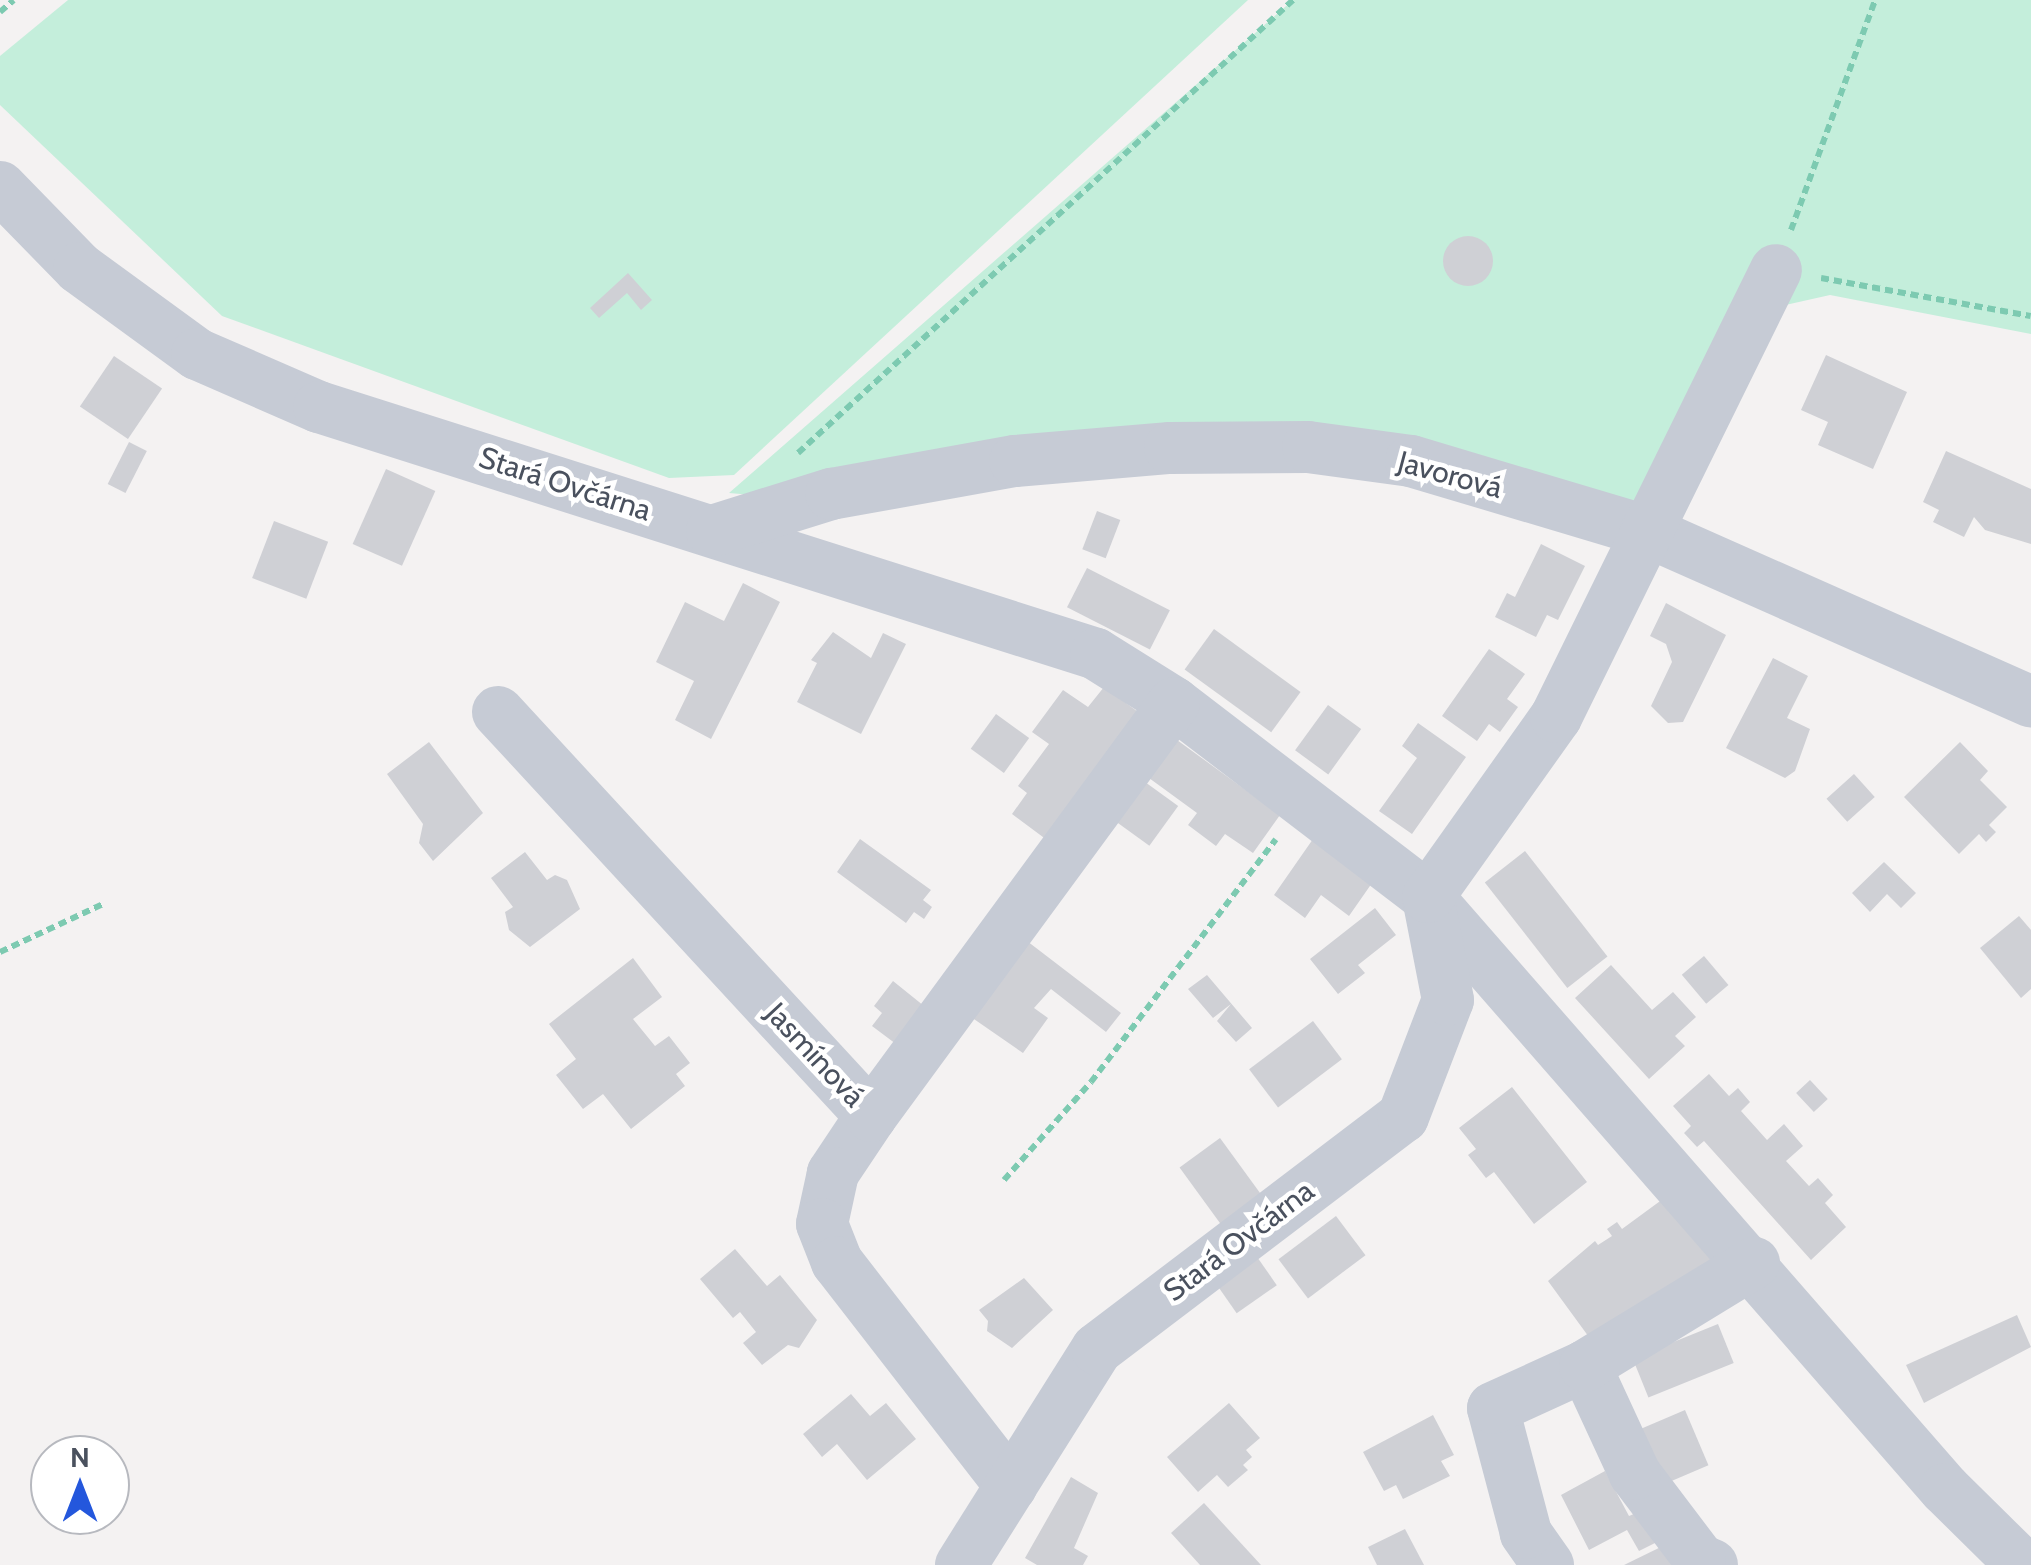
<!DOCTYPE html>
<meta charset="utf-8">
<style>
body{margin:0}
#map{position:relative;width:2031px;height:1565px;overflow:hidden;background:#f4f2f2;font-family:Cabin,sans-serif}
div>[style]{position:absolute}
.green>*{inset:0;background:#c4eedb}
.building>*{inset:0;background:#cfd0d5;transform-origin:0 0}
.round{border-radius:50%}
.path>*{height:6px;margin-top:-3px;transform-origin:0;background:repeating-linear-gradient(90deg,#7dcab1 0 8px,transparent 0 13px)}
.minor>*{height:52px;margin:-26px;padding:0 26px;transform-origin:26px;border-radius:26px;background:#c6cbd5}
span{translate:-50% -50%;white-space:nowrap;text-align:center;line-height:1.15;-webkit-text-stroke:9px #fff;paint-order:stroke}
.street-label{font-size:30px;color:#4a515e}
.north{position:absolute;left:30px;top:1435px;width:100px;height:100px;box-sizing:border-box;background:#fff;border:2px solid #b7b9bf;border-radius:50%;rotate:0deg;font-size:28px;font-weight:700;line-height:40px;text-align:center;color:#4a515e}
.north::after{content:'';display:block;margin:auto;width:35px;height:45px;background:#2457dc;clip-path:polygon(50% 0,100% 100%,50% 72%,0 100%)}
</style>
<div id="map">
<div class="green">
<i style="clip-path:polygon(68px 0,1248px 0,734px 475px,669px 478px,222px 316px,0 105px,0 56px)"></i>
<i style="clip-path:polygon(1293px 0,2031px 0,2031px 334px,1830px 295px,1781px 306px,1628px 513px,1425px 453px,774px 497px,729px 493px)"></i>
</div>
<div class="building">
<i class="round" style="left:1443px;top:236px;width:50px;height:50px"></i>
<i style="clip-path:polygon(628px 273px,652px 300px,641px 310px,627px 293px,599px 318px,590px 308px)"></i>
<i style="clip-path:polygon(1826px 355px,1907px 392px,1873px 469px,1818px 445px,1828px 422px,1801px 410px)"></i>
<i style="left:114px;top:356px;width:58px;height:61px;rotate:34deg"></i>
<i style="left:129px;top:442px;width:20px;height:47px;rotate:27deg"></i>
<i style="clip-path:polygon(1946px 451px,2031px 489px,2031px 544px,1985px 530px,1974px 517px,1964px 537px,1933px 522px,1939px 510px,1923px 502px)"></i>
<i style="left:386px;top:469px;width:54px;height:82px;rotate:24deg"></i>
<i style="left:1097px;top:511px;width:25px;height:41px;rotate:21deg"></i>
<i style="left:274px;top:521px;width:58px;height:61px;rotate:21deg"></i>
<i style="clip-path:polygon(1541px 544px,1585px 566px,1558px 620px,1547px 615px,1536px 637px,1495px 617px,1507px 593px,1515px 597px)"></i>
<i style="left:1087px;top:568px;width:93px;height:44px;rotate:27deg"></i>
<i style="clip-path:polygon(743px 583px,780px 602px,711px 739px,675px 720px,694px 681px,656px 662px,685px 602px,724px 621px)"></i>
<i style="clip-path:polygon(1666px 603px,1726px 635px,1683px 722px,1668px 723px,1651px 706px,1672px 662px,1666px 644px,1650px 636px)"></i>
<i style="left:1214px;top:629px;width:107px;height:50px;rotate:36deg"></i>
<i style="clip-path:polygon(833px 632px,871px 658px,883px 633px,906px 644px,861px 734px,797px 702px,817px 663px,811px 660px)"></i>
<i style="clip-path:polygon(1489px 649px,1525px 674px,1507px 699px,1518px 707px,1500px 732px,1489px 724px,1477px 741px,1442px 716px)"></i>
<i style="clip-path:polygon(1773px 658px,1808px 676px,1787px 718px,1810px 729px,1795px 771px,1785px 778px,1726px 748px)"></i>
<i style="clip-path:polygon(1104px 687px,1145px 717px,1051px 843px,1012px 814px,1027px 793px,1018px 786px,1049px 744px,1032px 732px,1063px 690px,1088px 707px)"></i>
<i style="left:1328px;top:705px;width:41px;height:56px;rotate:36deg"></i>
<i style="left:996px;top:714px;width:41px;height:43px;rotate:36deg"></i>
<i style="clip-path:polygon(1418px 723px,1466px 757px,1412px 834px,1379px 811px,1417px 758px,1402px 746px)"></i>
<i style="clip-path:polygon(1177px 740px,1280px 815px,1253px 853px,1225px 834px,1216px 846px,1188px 825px,1197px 813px,1149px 778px)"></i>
<i style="clip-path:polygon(429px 742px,483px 813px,433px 861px,419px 843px,423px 824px,387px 774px)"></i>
<i style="clip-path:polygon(1960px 742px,1988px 771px,1980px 780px,2007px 807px,1989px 825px,1996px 832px,1986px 842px,1979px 834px,1959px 854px,1904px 797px)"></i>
<i style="left:1854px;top:774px;width:31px;height:37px;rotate:48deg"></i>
<i style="left:1145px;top:782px;width:41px;height:49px;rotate:36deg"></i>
<i style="clip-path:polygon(860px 839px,931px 890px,923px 900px,932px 907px,924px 919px,914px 912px,906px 923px,837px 872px)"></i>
<i style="clip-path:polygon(1313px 839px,1372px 883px,1349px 916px,1321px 895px,1305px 918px,1274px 895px)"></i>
<i style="left:1525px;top:851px;width:134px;height:51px;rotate:52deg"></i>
<i style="clip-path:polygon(525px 852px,547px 880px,555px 875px,567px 880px,580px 909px,530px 947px,509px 930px,505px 912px,513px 907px,491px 878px)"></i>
<i style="clip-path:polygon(1884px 862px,1916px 893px,1901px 908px,1887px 894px,1870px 912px,1852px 893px)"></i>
<i style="clip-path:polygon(1375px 908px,1396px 935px,1358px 965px,1365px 973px,1338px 994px,1310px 959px)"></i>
<i style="clip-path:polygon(2019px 916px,2031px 930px,2031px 989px,2021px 998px,1980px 948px)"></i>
<i style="clip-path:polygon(1027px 941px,1121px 1013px,1106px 1032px,1051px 989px,1034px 1008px,1048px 1018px,1023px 1053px,971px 1017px)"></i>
<i style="left:1704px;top:956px;width:38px;height:29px;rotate:50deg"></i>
<i style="clip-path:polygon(633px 958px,662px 997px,633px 1019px,655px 1046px,669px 1036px,690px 1063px,676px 1074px,685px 1086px,631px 1129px,603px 1094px,583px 1109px,556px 1075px,576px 1059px,549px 1024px)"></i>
<i style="clip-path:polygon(1611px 965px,1652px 1010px,1673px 992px,1696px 1017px,1675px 1036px,1685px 1046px,1649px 1079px,1575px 998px)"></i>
<i style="clip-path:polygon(1207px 975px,1252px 1028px,1236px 1042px,1217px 1021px,1231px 1004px,1213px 1018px,1188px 989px)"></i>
<i style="clip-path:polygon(893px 981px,929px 1010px,900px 1047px,872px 1026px,882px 1013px,874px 1006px)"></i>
<i style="left:1313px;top:1021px;width:48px;height:80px;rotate:53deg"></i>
<i style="clip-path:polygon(1709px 1074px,1729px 1096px,1738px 1088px,1750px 1102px,1741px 1111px,1767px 1140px,1784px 1124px,1803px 1146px,1786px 1161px,1809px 1186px,1818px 1178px,1833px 1195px,1825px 1203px,1846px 1227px,1811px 1260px,1704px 1141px,1697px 1147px,1684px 1133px,1691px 1126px,1673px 1106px)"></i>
<i style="left:1810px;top:1080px;width:26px;height:19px;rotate:47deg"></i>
<i style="clip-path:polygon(1512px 1087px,1587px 1182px,1534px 1224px,1494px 1172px,1486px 1178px,1468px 1155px,1476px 1149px,1459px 1128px)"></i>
<i style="left:1220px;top:1138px;width:74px;height:50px;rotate:54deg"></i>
<i style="clip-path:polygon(1667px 1196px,1712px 1259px,1594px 1344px,1548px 1281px,1595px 1241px,1598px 1245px,1612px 1236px,1607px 1229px,1617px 1222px,1622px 1229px)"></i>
<i style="left:1336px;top:1216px;width:49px;height:72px;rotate:53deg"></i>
<i style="clip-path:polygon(735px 1249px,767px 1286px,780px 1275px,817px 1320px,799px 1348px,788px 1345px,762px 1365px,743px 1343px,756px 1332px,740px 1312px,733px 1318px,700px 1279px)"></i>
<i style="left:1255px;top:1254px;width:38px;height:49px;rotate:55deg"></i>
<i style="clip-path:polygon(1024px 1278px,1053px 1310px,1012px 1348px,987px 1331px,988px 1321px,979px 1310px)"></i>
<i style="clip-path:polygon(2017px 1315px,2031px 1347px,1924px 1403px,1906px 1365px)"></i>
<i style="left:1718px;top:1324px;width:42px;height:92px;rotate:68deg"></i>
<i style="clip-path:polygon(851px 1394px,870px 1416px,886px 1403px,916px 1439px,867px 1480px,837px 1444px,822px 1457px,803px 1434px)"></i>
<i style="clip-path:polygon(1229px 1403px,1260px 1438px,1246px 1450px,1252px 1457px,1243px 1465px,1248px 1470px,1228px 1487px,1217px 1475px,1198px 1492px,1167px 1457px)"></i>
<i style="left:1685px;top:1410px;width:60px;height:49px;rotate:67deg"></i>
<i style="clip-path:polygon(1433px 1415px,1454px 1455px,1441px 1461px,1450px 1476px,1403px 1499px,1396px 1485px,1384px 1491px,1363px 1452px)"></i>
<i style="clip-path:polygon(1605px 1471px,1629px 1516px,1641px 1511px,1657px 1542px,1639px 1551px,1627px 1530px,1589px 1550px,1561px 1495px)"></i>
<i style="clip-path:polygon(1071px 1477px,1098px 1493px,1074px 1548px,1088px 1556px,1083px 1565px,1037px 1565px,1025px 1558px)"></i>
<i style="clip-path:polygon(1204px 1503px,1261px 1565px,1200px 1565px,1171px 1533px)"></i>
<i style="clip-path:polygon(1405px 1529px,1424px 1565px,1377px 1565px,1368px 1547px)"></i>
<i style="clip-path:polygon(1669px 1543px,1681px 1565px,1624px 1565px)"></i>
</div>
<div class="path">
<i style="left:0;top:12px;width:18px;rotate:-41deg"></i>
<i style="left:1791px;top:230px;width:245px;rotate:-69.9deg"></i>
<i style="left:1821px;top:278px;width:213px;rotate:10.3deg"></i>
<i style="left:798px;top:453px;width:671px;rotate:-42.46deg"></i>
<i style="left:0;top:952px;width:116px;rotate:-25deg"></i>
<i style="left:1004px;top:1180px;width:131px;rotate:-48.4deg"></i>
<i style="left:1091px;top:1082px;width:305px;rotate:-52.7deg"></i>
</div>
<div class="minor">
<i style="left:0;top:187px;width:113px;rotate:45.7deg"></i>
<i style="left:79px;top:268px;width:146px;rotate:36.1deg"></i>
<i style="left:197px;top:354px;width:133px;rotate:23.5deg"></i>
<i style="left:319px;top:407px;width:815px;rotate:17.63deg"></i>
<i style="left:1096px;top:654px;width:92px;rotate:32.1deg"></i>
<i style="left:1174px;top:703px;width:320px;rotate:37.4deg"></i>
<i style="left:1428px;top:897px;width:786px;rotate:48.87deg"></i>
<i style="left:1945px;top:1489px;width:108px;rotate:44.6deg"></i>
<i style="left:712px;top:531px;width:125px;rotate:-17.3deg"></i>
<i style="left:831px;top:494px;width:187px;rotate:-10.2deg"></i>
<i style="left:1015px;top:461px;width:156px;rotate:-4.8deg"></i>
<i style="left:1170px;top:448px;width:138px;rotate:-0.4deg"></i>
<i style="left:1308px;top:447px;width:104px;rotate:7.7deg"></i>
<i style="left:1411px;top:461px;width:245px;rotate:16.6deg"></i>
<i style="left:1646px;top:531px;width:421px;rotate:23.9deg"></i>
<i style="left:498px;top:712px;width:550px;rotate:47.28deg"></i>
<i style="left:871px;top:1116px;width:69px;rotate:123.7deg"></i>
<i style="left:833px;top:1173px;width:52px;rotate:102.2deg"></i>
<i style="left:822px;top:1224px;width:41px;rotate:68.5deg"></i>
<i style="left:837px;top:1262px;width:284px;rotate:52.2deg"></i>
<i style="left:871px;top:1116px;width:512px;rotate:-53.73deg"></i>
<i style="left:961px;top:1565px;width:255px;rotate:-57.8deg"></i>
<i style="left:1097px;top:1349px;width:384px;rotate:-37.2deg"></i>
<i style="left:1403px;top:1117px;width:125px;rotate:-69deg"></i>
<i style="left:1448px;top:1000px;width:105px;rotate:-101deg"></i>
<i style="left:1428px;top:897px;width:221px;rotate:-54.6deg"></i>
<i style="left:1556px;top:717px;width:498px;rotate:-63.8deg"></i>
<i style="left:1548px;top:1565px;width:39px;rotate:-125deg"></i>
<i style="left:1526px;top:1533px;width:129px;rotate:-104.8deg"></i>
<i style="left:1493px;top:1408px;width:101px;rotate:-24.5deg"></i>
<i style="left:1712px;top:1565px;width:13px;rotate:-157deg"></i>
<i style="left:1700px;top:1560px;width:108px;rotate:-127.1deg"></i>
<i style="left:1635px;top:1474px;width:119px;rotate:-114.8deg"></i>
<i style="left:1585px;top:1366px;width:198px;rotate:-31.4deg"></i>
</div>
<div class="street-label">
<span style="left:1450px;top:475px;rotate:15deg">Javorová</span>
<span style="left:565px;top:484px;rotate:18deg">Stará Ovčárna</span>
<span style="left:815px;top:1055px;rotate:47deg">Jasmínová</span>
<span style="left:1239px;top:1241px;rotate:-37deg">Stará Ovčárna</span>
</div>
<div class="north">N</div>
</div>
